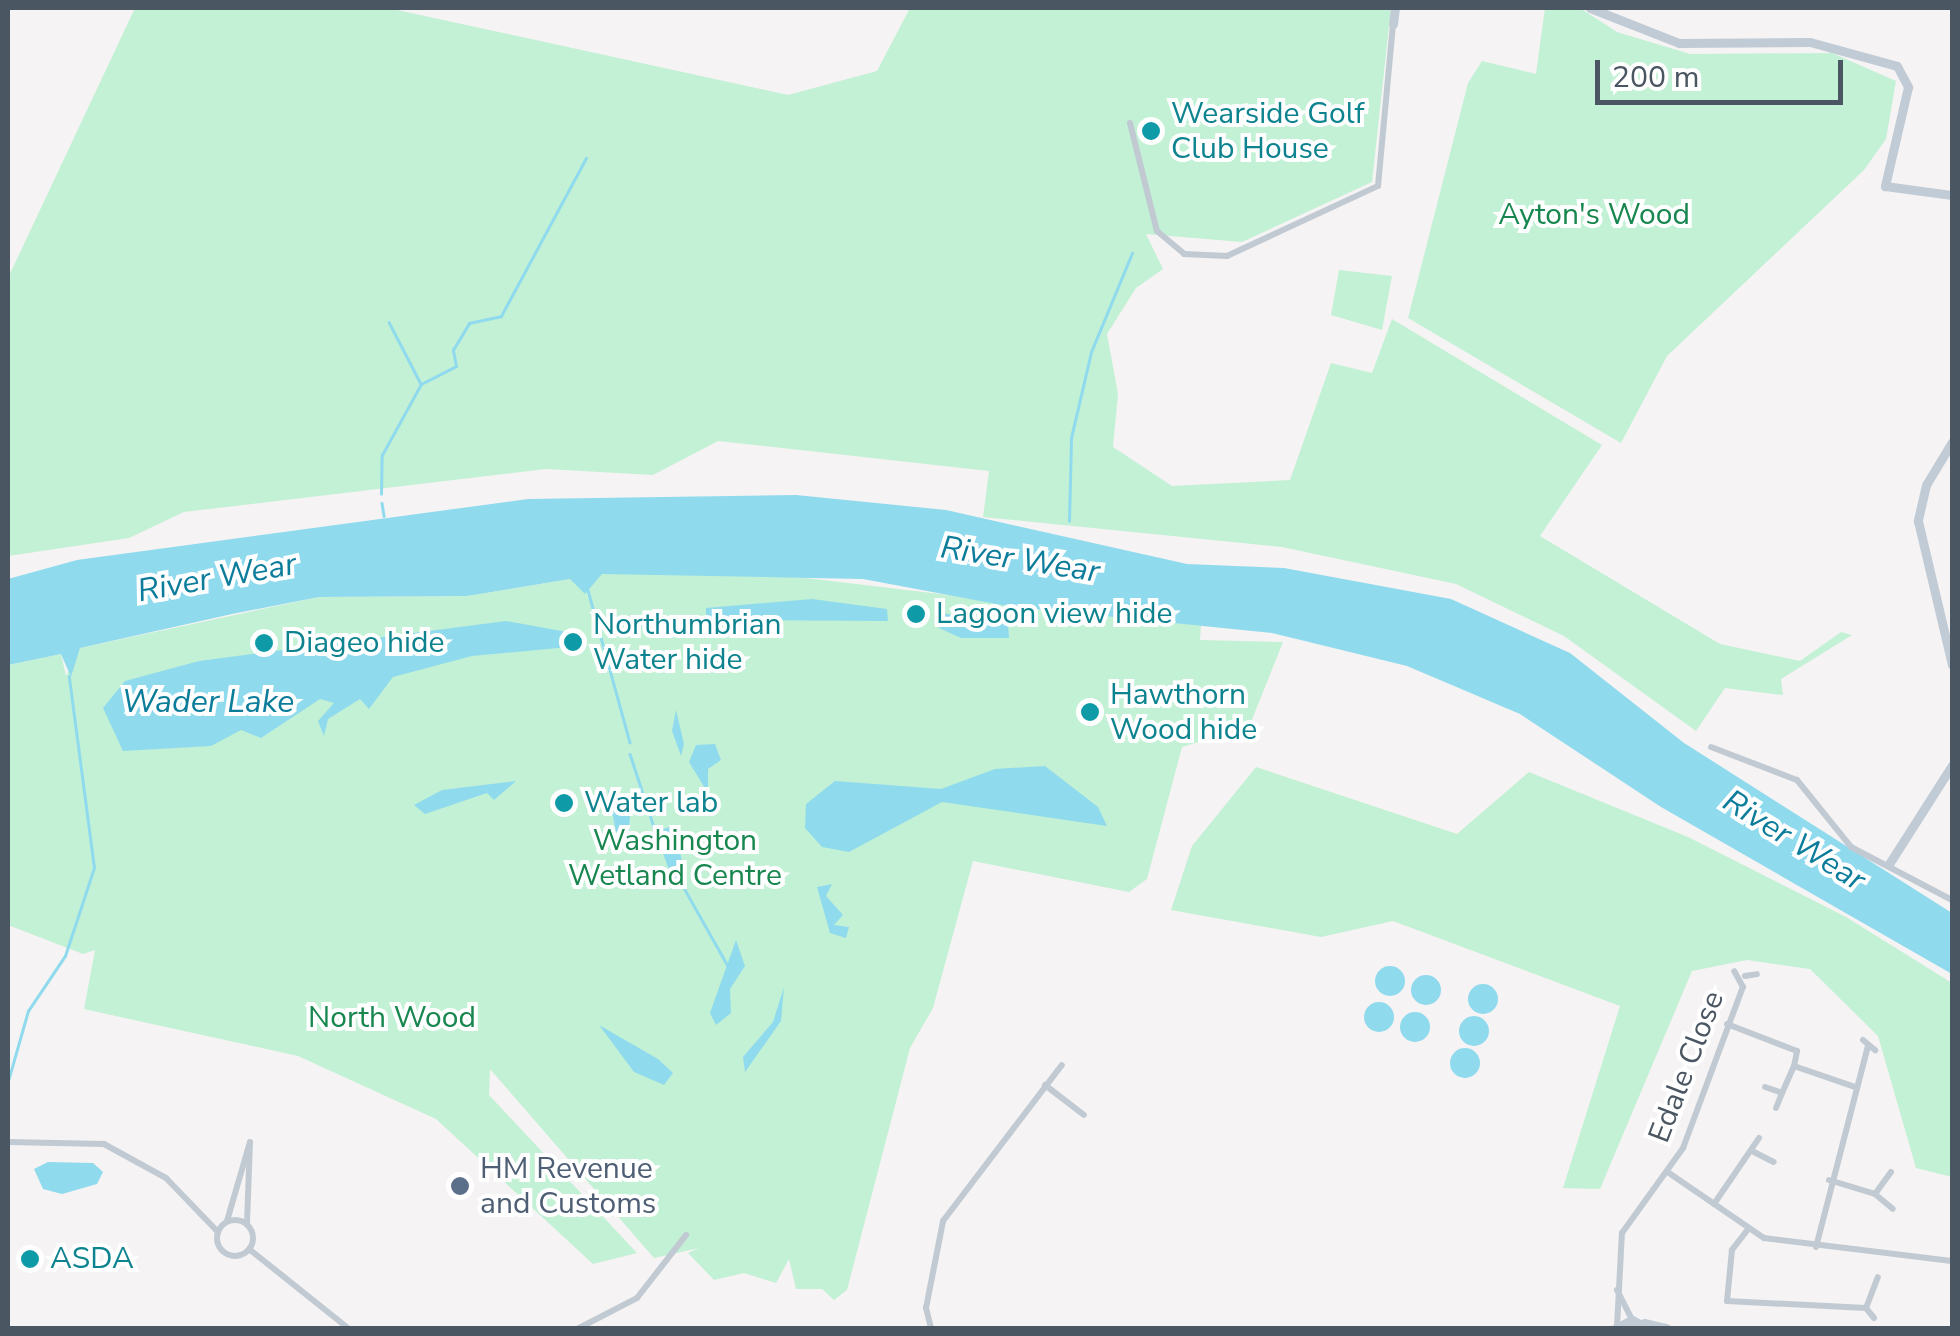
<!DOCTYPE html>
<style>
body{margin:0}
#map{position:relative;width:1960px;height:1336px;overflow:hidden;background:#f5f3f3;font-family:"Nunito Sans",sans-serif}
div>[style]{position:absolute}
.green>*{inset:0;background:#c3f1d5}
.water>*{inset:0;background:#90daee}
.round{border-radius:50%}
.stream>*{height:2.5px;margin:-1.25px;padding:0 1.25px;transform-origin:1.25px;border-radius:1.25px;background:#90daee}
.street>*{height:6px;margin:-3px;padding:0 3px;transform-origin:3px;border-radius:3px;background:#c1cad2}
.street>.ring{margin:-3px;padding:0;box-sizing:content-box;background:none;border:6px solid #c1cad2;border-radius:50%}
.secondary>*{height:9px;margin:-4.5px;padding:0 4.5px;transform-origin:4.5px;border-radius:4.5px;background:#c1cbd6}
.dots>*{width:28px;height:28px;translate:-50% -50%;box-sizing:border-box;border:5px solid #fff;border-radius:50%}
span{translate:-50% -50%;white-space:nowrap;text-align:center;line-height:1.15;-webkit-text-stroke:8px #fff;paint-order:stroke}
.culture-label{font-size:30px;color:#0d838f}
.left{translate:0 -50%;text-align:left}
.park-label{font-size:30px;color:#17864f}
.street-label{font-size:30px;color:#4a5661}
.service-label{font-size:30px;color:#4e5e75}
.water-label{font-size:32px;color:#0c7c9b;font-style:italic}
.frame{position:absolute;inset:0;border:10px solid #4a5661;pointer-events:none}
.scale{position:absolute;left:1595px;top:60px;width:248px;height:45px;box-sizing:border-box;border:5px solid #4a5661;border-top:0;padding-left:12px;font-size:30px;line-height:35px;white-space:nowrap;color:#4a5661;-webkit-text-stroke:8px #fff;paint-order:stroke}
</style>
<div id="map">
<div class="green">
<i style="clip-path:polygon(135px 8px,388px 8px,788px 95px,877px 71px,910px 8px,1391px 8px,1372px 182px,1242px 242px,1146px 234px,1163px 269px,1136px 288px,1107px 334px,1118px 394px,1113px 447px,1172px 486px,1290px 480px,1331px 363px,1372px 373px,1392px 319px,1602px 445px,1540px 536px,1720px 644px,1800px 661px,1841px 632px,1852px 635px,1781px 679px,1783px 695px,1725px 688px,1696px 731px,1564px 636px,1456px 584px,1282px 547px,983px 517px,989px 471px,718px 441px,653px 475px,546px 469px,184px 512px,129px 538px,8px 556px,8px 278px)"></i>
<i style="clip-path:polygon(1545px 8px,1580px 8px,1617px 32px,1690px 54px,1832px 53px,1896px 81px,1886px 139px,1864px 170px,1667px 356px,1621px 443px,1408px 318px,1468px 83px,1482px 61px,1536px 74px)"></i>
<i style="clip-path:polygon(1339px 270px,1392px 276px,1382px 330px,1331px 315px)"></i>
<i style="clip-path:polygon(756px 572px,1201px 625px,1200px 640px,1283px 642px,1249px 727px,1182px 747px,1147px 879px,1129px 892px,973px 861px,933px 1008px,910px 1048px,847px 1290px,834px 1300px,822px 1289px,796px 1289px,789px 1259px,776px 1283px,744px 1273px,714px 1280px,688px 1253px,699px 1248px,654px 1258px,490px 1069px,489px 1095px,637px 1253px,593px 1264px,436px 1119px,298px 1056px,84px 1009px,95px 950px,83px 954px,8px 925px,8px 665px,61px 654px,66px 676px,80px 648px,319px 597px,467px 596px,570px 579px,585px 593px,601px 574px)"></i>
<i style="clip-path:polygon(1256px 767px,1457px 834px,1529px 772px,1688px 837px,1846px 917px,1952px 983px,1952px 1177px,1916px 1168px,1878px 1036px,1810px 969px,1747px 960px,1692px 971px,1600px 1189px,1563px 1188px,1620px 1006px,1393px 921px,1321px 937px,1171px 910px,1192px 846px)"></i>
</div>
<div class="water">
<i style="clip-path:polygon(796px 495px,946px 510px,1187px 564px,1284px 568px,1451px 599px,1570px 653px,1684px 743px,1952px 913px,1952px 974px,1661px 807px,1520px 714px,1407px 666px,1272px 633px,1007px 606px,863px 579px,602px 574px,585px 594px,570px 579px,467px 596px,319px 597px,232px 614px,80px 648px,71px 677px,61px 654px,8px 665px,8px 579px,77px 560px,528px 499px)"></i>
<i style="clip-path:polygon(812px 599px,887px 609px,888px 621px,706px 620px,706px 608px)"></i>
<i style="clip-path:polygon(942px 613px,1008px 624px,1009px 638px,961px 638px,939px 628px)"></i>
<i style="clip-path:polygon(506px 621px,567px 632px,569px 647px,472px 656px,393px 677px,369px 709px,360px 699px,328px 719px,324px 736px,318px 721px,334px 703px,320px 699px,261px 738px,241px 730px,211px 746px,123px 751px,103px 708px,125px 681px,199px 661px)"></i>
<i style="clip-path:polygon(676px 710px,684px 744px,681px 756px,672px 731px)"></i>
<i style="clip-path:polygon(715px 744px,721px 760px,708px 769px,708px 793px,689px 762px,696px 745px)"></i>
<i style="clip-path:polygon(1045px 766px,1098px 807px,1107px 826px,942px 802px,849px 852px,822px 847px,805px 828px,806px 804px,835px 781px,941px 789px,995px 769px)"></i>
<i style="clip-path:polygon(516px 781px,494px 800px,487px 793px,425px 814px,414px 805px,442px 790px)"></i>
<i style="clip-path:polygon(608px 790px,631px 799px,629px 831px,616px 832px)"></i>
<i style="clip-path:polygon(673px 826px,686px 876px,673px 881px,660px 845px,660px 830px)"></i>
<i style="clip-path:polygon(832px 884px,826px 896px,843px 915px,834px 925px,849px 927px,846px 938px,830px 933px,817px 887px)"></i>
<i style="clip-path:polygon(736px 940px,745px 966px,730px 989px,731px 1013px,716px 1025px,710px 1013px)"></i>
<i class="round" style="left:1375px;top:966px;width:30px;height:30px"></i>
<i class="round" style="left:1411px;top:975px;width:30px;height:30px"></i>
<i class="round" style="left:1468px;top:984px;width:30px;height:30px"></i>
<i style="clip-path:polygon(784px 987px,781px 1021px,745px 1072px,743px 1057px,773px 1022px)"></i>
<i class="round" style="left:1364px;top:1002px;width:30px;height:30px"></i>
<i class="round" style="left:1400px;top:1012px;width:30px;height:30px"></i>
<i class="round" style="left:1459px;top:1016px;width:30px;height:30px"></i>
<i style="clip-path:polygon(599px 1025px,658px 1059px,673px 1073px,664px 1085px,634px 1072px)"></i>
<i class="round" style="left:1450px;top:1048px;width:30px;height:30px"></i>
<i style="clip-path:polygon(48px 1162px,93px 1163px,103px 1172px,97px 1184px,62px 1194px,43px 1189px,34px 1169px)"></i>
</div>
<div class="stream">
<i style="left:389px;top:322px;width:70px;rotate:62.7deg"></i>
<i style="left:381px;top:494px;width:39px;rotate:-89deg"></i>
<i style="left:382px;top:455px;width:81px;rotate:-61.2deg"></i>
<i style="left:421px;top:384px;width:39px;rotate:-27deg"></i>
<i style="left:456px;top:366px;width:16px;rotate:-101deg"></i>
<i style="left:453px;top:350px;width:31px;rotate:-59deg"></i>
<i style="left:469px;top:323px;width:33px;rotate:-12deg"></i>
<i style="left:501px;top:316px;width:179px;rotate:-61.7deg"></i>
<i style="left:382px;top:503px;width:13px;rotate:81deg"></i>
<i style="left:1069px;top:521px;width:83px;rotate:-88.6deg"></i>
<i style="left:1071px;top:438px;width:88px;rotate:-76.9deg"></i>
<i style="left:1091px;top:352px;width:107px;rotate:-67.5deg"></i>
<i style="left:588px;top:590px;width:158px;rotate:74.6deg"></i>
<i style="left:630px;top:754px;width:96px;rotate:71.8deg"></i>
<i style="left:679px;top:879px;width:100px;rotate:60.6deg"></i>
<i style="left:8px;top:1081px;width:73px;rotate:-74.1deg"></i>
<i style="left:28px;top:1011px;width:66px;rotate:-56.1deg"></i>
<i style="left:65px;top:956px;width:93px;rotate:-71.8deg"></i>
<i style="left:94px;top:868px;width:193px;rotate:-97.5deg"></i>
</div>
<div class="street">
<i style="left:1130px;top:123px;width:111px;rotate:76deg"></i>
<i style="left:1157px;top:231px;width:35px;rotate:40deg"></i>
<i style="left:1184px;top:254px;width:43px;rotate:2.7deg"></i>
<i style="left:1227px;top:256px;width:166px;rotate:-24.9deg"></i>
<i style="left:1378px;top:186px;width:163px;rotate:-84.7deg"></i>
<i style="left:1711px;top:747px;width:92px;rotate:21deg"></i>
<i style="left:1797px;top:780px;width:86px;rotate:51.1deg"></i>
<i style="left:1851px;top:847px;width:114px;rotate:27.7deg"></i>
<i style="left:1745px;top:976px;width:12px;rotate:-9deg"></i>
<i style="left:1727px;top:1024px;width:75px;rotate:21.1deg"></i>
<i style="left:1797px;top:1051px;width:15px;rotate:101deg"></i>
<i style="left:1794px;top:1066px;width:65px;rotate:19deg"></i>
<i style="left:1863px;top:1040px;width:16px;rotate:40deg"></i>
<i style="left:1045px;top:1085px;width:49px;rotate:37.6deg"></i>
<i style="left:1765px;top:1087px;width:18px;rotate:19deg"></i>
<i style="left:1782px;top:1093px;width:30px;rotate:-66deg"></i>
<i style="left:1776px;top:1108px;width:16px;rotate:-68deg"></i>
<i style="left:8px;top:1142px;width:96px;rotate:1.2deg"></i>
<i style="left:104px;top:1144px;width:71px;rotate:28.7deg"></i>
<i style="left:166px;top:1178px;width:75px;rotate:46.1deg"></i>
<i style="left:1754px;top:1152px;width:22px;rotate:27deg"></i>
<i style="left:1891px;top:1172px;width:27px;rotate:126deg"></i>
<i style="left:1875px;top:1194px;width:23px;rotate:40deg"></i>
<i style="left:1669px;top:1173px;width:115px;rotate:34.4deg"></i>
<i style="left:1764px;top:1238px;width:189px;rotate:7deg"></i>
<i style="left:1829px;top:1180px;width:48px;rotate:16.9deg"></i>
<i style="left:1714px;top:1204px;width:80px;rotate:-55.7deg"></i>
<i class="ring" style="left:217px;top:1220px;width:30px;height:30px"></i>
<i style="left:227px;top:1221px;width:82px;rotate:-73.8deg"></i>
<i style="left:247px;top:1223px;width:81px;rotate:-87.9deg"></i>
<i style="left:1749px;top:1228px;width:28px;rotate:128deg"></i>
<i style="left:1732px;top:1250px;width:51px;rotate:95.6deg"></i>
<i style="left:1727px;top:1301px;width:139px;rotate:2.9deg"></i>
<i style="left:1816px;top:1247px;width:208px;rotate:-75.5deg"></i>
<i style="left:249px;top:1249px;width:127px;rotate:38.6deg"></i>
<i style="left:1617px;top:1290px;width:34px;rotate:63deg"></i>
<i style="left:1874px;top:1318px;width:13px;rotate:-129deg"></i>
<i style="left:1866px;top:1308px;width:33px;rotate:-69deg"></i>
<i style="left:1617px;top:1327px;width:94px;rotate:-87deg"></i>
<i style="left:1622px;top:1233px;width:105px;rotate:-54.3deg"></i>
<i style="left:1683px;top:1148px;width:172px;rotate:-69.6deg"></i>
<i style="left:1743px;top:987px;width:18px;rotate:-119deg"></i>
<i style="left:579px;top:1328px;width:65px;rotate:-27.3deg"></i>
<i style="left:637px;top:1298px;width:80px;rotate:-52.1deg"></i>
<i style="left:931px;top:1328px;width:21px;rotate:-104deg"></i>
<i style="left:926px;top:1308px;width:89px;rotate:-78.9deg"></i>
<i style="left:943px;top:1221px;width:196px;rotate:-52.7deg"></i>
</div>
<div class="secondary">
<i style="left:1590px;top:8px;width:96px;rotate:21.5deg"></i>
<i style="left:1679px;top:43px;width:131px;rotate:-0.4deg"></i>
<i style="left:1810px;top:42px;width:90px;rotate:15.4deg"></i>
<i style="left:1897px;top:66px;width:24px;rotate:62deg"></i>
<i style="left:1908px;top:87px;width:102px;rotate:103.1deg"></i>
<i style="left:1885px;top:186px;width:68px;rotate:7.7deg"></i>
<i style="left:1393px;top:24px;width:16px;rotate:-83deg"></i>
<i style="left:1952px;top:442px;width:50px;rotate:121.2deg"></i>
<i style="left:1926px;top:485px;width:37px;rotate:103deg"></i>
<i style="left:1918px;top:521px;width:148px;rotate:76.7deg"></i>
<i style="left:1889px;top:864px;width:117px;rotate:-57.5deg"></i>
<i style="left:1644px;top:1323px;width:23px;rotate:13deg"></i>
<i style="left:1616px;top:1328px;width:18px;rotate:-27deg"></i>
<i style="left:1632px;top:1320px;width:17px;rotate:28deg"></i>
</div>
<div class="dots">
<i style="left:1151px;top:131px;background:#0f9aa8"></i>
<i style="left:916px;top:614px;background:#0f9aa8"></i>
<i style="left:573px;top:642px;background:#0f9aa8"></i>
<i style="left:264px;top:643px;background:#0f9aa8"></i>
<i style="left:1090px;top:712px;background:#0f9aa8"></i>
<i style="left:564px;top:803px;background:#0f9aa8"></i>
<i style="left:460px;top:1186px;background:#5c6f8a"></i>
<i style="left:30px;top:1259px;background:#0f9aa8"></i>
</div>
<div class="culture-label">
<span class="left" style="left:1171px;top:131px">Wearside Golf<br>Club House</span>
<span class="left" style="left:936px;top:614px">Lagoon view hide</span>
<span class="left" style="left:593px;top:642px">Northumbrian<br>Water hide</span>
<span class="left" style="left:284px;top:643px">Diageo hide</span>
<span class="left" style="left:1110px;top:712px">Hawthorn<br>Wood hide</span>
<span class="left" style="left:584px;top:803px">Water lab</span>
<span class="left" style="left:50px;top:1259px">ASDA</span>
</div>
<div class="park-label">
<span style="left:1594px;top:215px">Ayton's Wood</span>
<span style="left:675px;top:858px">Washington<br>Wetland Centre</span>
<span style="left:392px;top:1018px">North Wood</span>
</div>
<div class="street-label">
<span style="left:1687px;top:1067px;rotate:-69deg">Edale Close</span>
</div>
<div class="service-label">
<span class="left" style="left:480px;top:1186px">HM Revenue<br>and Customs</span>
</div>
<div class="water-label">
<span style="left:1020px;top:560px;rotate:9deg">River Wear</span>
<span style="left:217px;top:578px;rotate:-10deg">River Wear</span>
<span style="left:208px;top:702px">Wader Lake</span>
<span style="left:1794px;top:841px;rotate:32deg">River Wear</span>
</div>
<div class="frame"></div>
<div class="scale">200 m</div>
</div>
